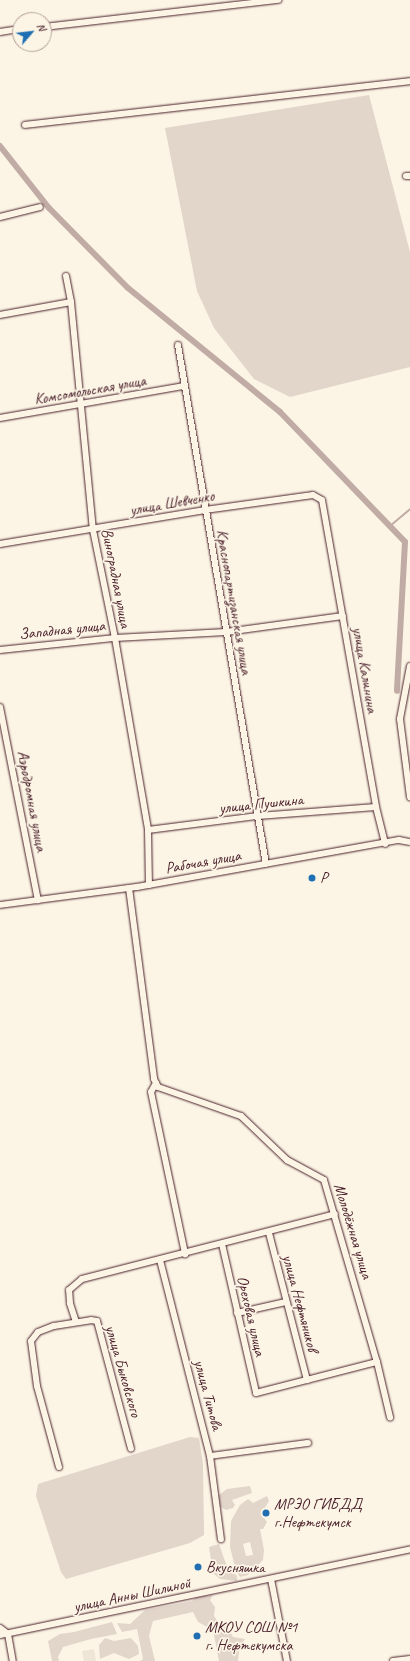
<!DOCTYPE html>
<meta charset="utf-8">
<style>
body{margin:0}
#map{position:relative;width:410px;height:1661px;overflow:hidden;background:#fcf5e5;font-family:Caveat,sans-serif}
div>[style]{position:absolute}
.built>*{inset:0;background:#eee5d7}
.green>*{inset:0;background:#e2d5ca}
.stream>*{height:2px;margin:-1px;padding:0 1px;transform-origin:1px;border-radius:1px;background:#c0aca5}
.canal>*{height:6px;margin:-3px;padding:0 3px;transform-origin:3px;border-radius:3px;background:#c0aca5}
.roads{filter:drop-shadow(0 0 1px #4a1f2b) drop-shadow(0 0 1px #4a1f2b)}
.minor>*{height:6px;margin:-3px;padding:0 3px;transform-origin:3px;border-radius:3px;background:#fcf5e5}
.dots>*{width:11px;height:11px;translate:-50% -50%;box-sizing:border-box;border:2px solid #fcf5e5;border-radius:50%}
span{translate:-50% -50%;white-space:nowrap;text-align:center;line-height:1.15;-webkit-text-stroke:3.5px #fcf5e5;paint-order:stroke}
.street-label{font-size:16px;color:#4a1f2b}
.poi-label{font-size:16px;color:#4a1f2b}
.left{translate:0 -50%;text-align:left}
.north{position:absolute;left:12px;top:12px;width:40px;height:40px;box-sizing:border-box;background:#fcf5e5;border:1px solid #b59f9b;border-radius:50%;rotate:62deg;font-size:11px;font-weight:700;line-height:16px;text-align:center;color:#4a1f2b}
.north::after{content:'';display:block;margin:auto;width:14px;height:18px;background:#1f6fb2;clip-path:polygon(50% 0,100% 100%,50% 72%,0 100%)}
</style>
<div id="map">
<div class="built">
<i style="clip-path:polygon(94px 1649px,96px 1661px,84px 1661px,82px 1651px)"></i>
</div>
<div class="green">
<i style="clip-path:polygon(369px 95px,410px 252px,410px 367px,290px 397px,254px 379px,214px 328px,197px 291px,165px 128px)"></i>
<i style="clip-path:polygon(190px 1437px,199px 1438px,203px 1464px,204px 1535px,190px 1543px,66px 1579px,61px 1572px,36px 1496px,38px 1484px)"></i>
<i style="clip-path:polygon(250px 1486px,252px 1493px,232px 1500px,235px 1505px,233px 1508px,226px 1510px,215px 1504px,215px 1498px,227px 1489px)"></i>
<i style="clip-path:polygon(evenodd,267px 1496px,269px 1501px,261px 1514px,267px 1522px,263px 1529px,260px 1529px,264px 1550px,263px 1560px,248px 1575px,240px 1577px,236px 1571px,230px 1547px,231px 1521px,240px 1505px,248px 1499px,253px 1503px,267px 1496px,250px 1542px,253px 1555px,246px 1556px,243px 1544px,250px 1542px)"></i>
<i style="clip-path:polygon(219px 1544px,226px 1564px,237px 1576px,237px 1581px,220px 1579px,213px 1573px,209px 1547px)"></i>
<i style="clip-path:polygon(213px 1595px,210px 1600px,215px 1607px,214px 1616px,219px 1623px,226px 1625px,233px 1637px,245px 1639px,239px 1650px,238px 1661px,219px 1661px,213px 1630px,198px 1622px,193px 1612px,153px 1621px,149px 1636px,155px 1661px,140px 1661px,143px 1659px,137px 1629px,122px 1632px,117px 1623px,130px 1624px,145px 1610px,192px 1601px,197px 1597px)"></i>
<i style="clip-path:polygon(112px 1622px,117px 1634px,91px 1639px,63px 1647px,58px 1657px,59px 1661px,52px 1661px,48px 1641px,60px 1634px,74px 1632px)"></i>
<i style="clip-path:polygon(105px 1638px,114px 1641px,131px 1638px,138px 1646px,139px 1654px,129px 1659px,114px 1653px,100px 1659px,99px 1645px)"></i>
</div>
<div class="stream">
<i style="left:390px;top:526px;width:26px;rotate:-40deg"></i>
</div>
<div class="canal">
<i style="left:0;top:146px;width:79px;rotate:51.7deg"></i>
<i style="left:49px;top:208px;width:112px;rotate:45.4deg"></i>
<i style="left:128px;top:288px;width:196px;rotate:39.2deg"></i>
<i style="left:280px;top:412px;width:180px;rotate:46.1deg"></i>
<i style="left:405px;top:542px;width:149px;rotate:93.1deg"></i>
</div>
<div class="roads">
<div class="minor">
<i style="left:44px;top:27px;width:236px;rotate:-6.6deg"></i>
<i style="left:0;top:32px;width:20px;rotate:-9deg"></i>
<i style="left:25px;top:125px;width:388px;rotate:-6.5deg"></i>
<i style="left:406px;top:176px;width:4px"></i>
<i style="left:0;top:217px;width:41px;rotate:-14deg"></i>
<i style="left:66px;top:276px;width:26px;rotate:79deg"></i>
<i style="left:71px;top:302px;width:229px;rotate:84.5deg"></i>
<i style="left:93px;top:530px;width:110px;rotate:78.5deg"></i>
<i style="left:115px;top:638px;width:195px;rotate:80.2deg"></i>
<i style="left:148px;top:830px;width:55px;rotate:89deg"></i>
<i style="left:0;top:315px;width:72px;rotate:-10.4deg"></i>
<i style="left:178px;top:345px;width:526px;rotate:80.38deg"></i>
<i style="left:0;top:418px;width:187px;rotate:-9.9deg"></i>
<i style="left:0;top:544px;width:208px;rotate:-9.4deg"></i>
<i style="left:205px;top:510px;width:109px;rotate:-7.9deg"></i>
<i style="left:313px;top:495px;width:10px;rotate:29deg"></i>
<i style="left:322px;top:500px;width:312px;rotate:80deg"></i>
<i style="left:376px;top:807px;width:38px;rotate:76deg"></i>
<i style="left:0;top:650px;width:116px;rotate:-6deg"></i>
<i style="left:115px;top:638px;width:111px;rotate:-3.1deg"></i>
<i style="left:226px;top:632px;width:118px;rotate:-7.8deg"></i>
<i style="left:410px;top:666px;width:54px;rotate:100.7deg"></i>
<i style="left:400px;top:719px;width:79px;rotate:82.7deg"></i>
<i style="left:0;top:707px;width:197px;rotate:78.9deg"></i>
<i style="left:148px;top:830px;width:111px;rotate:-7.3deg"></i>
<i style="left:258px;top:816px;width:118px;rotate:-4.4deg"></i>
<i style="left:129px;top:888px;width:193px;rotate:82.5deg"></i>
<i style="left:154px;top:1079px;width:9px;rotate:63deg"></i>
<i style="left:158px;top:1087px;width:88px;rotate:19.3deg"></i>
<i style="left:241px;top:1116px;width:64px;rotate:43.7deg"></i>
<i style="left:287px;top:1160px;width:42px;rotate:28.4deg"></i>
<i style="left:324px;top:1180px;width:190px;rotate:73.8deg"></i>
<i style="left:377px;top:1362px;width:57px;rotate:76.7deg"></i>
<i style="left:0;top:905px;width:138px;rotate:-7.5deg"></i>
<i style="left:137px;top:887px;width:266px;rotate:-10.2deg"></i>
<i style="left:399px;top:840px;width:10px;rotate:11deg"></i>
<i style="left:156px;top:1083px;width:10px;rotate:119deg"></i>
<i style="left:151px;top:1092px;width:166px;rotate:78.1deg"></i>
<i style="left:269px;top:1233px;width:152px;rotate:75.5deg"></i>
<i style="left:222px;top:1244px;width:153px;rotate:77.1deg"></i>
<i style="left:256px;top:1393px;width:125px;rotate:-14.4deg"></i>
<i style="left:160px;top:1260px;width:202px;rotate:75.7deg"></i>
<i style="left:210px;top:1456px;width:84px;rotate:82.5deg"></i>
<i style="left:237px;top:1313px;width:50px;rotate:-12.7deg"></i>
<i style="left:76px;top:1322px;width:20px;rotate:-108deg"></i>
<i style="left:70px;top:1303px;width:13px;rotate:-94deg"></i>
<i style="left:69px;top:1290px;width:17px;rotate:-40deg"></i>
<i style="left:82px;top:1279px;width:261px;rotate:-14.4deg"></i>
<i style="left:210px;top:1456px;width:99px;rotate:-7.6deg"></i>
<i style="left:59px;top:1467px;width:84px;rotate:-105.2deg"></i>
<i style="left:37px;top:1386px;width:45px;rotate:-97.6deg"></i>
<i style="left:31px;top:1341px;width:11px;rotate:-52deg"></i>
<i style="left:38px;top:1332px;width:17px;rotate:-21deg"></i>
<i style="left:54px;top:1326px;width:37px;rotate:-9deg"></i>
<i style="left:91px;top:1320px;width:6px;rotate:9deg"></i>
<i style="left:97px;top:1321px;width:132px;rotate:75.1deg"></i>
<i style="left:271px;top:1579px;width:84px;rotate:79deg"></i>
<i style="left:0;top:1628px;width:10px;rotate:37deg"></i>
<i style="left:8px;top:1634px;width:27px;rotate:80deg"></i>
<i style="left:0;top:1635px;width:419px;rotate:-11.8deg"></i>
<i style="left:393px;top:1661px;width:17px;rotate:-7deg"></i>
</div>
</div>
<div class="dots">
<i style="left:312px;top:878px;background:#1f6fb2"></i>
<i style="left:266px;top:1513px;background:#1f6fb2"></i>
<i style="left:198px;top:1567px;background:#1f6fb2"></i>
<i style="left:197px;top:1636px;background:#1f6fb2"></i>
</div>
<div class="street-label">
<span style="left:90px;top:390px;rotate:-10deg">Комсомольская улица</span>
<span style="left:172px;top:503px;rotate:-10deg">улица Шевченко</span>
<span style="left:116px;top:578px;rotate:79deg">Виноградная улица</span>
<span style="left:234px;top:602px;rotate:80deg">Краснопартизанская улица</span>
<span style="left:62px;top:630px;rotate:-6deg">Западная улица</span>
<span style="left:365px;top:670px;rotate:80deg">улица Калинина</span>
<span style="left:32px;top:801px;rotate:79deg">Аэродромная улица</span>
<span style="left:261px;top:804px;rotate:-6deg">улица Пушкина</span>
<span style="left:203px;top:862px;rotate:-10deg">Рабочая улица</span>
<span style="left:353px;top:1231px;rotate:73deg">Молодёжная улица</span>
<span style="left:300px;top:1303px;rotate:75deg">улица Нефтяников</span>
<span style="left:251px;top:1316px;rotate:77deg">Ореховая улица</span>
<span style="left:123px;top:1371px;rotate:74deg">улица Быковского</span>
<span style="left:208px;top:1395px;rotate:75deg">улица Титова</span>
<span style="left:132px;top:1595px;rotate:-12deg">улица Анны Шилиной</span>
</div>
<div class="poi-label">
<span class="left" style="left:320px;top:878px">Р</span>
<span class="left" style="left:274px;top:1513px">МРЭО ГИБДД<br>г.Нефтекумск</span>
<span class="left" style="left:206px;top:1567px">Вкусняшка</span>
<span class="left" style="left:205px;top:1636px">МКОУ СОШ №1<br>г. Нефтекумска</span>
</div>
<div class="north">N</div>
</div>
